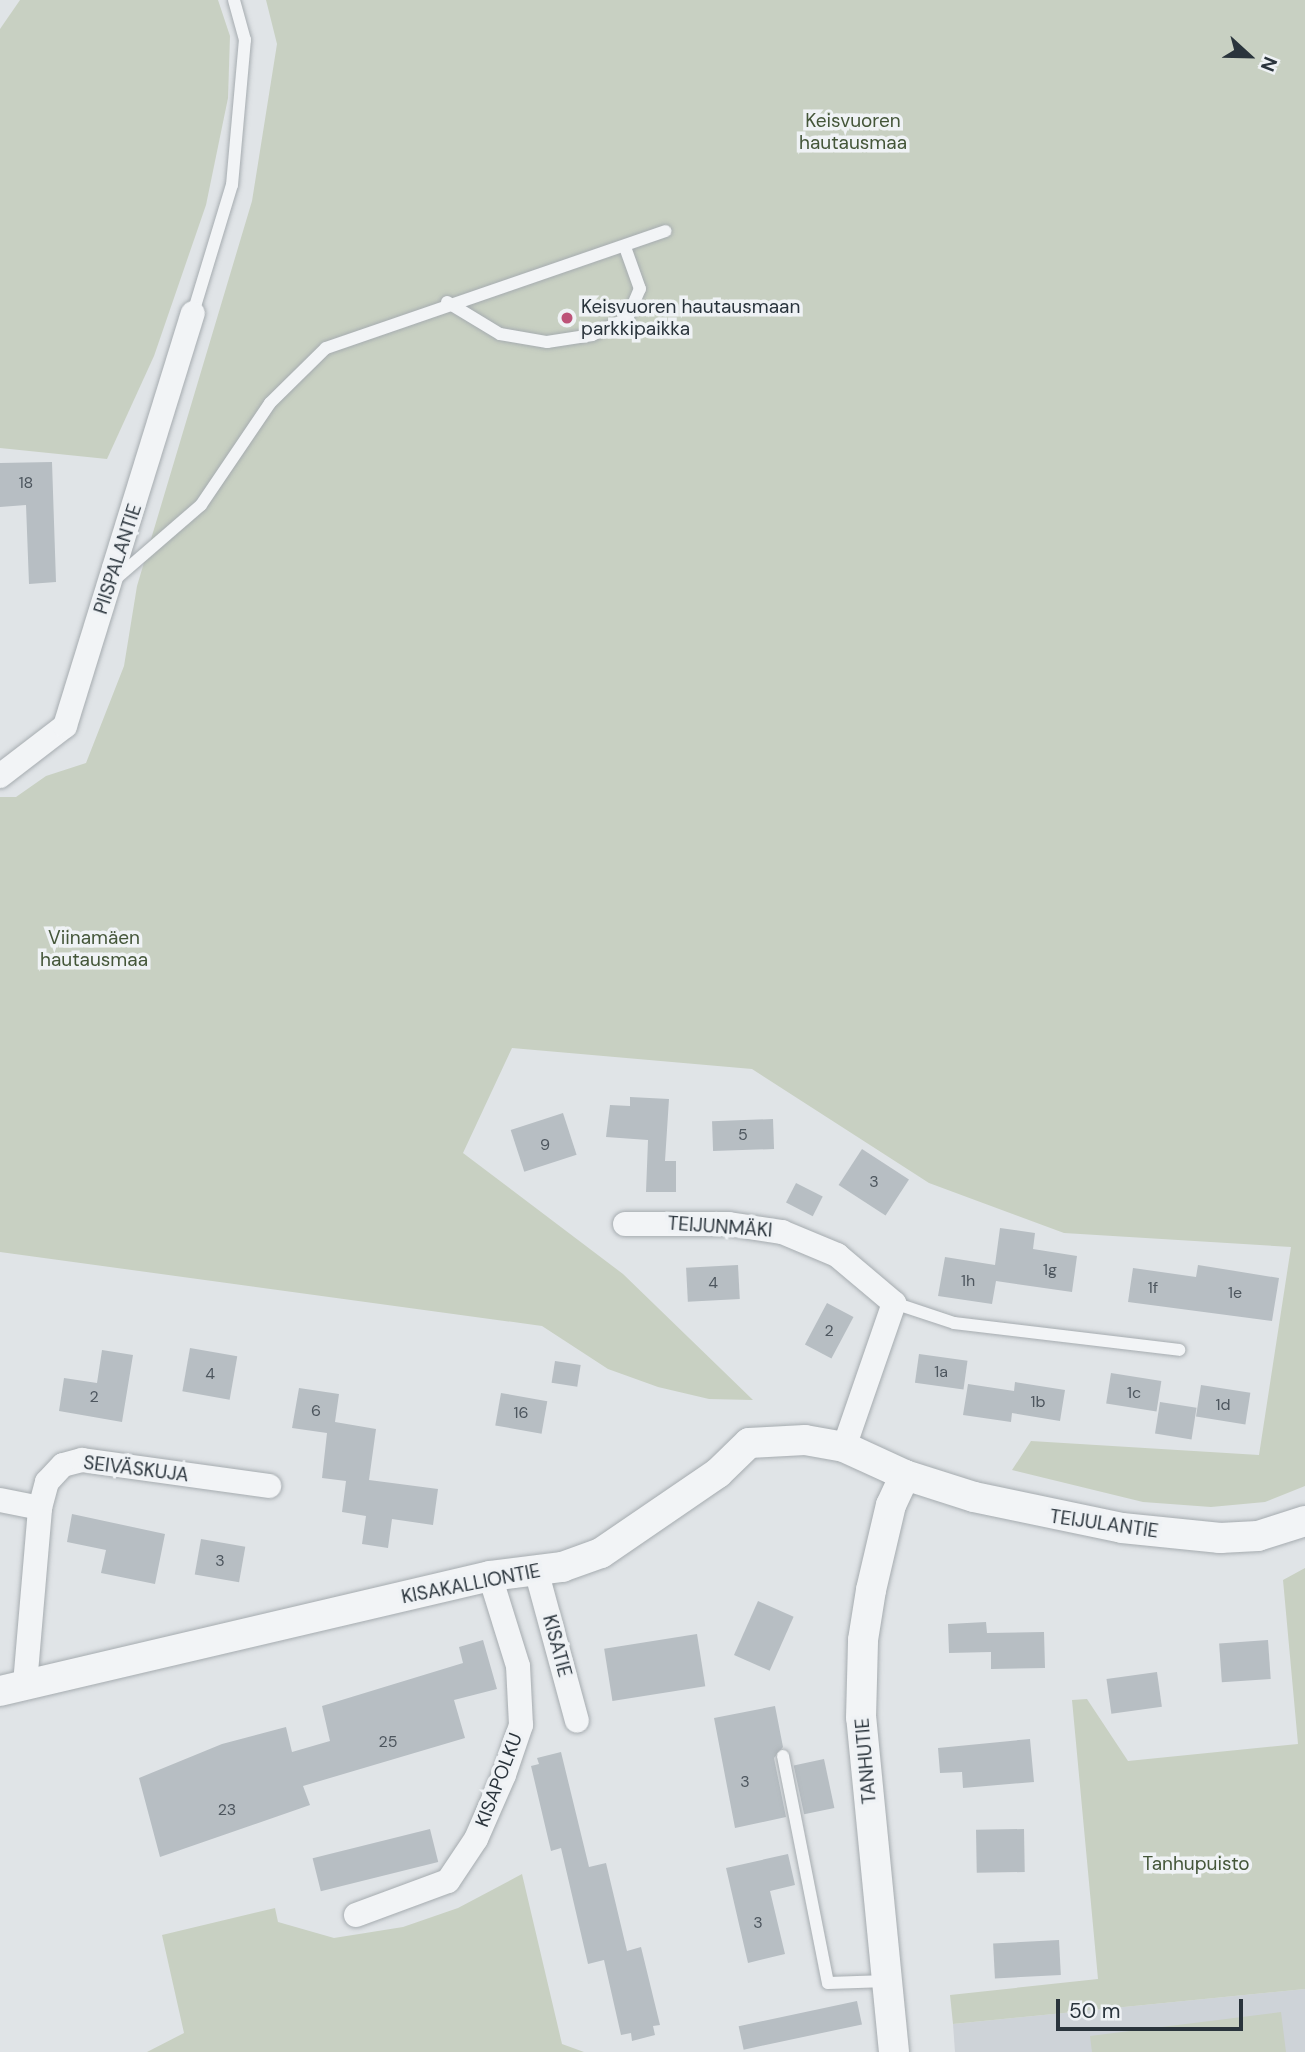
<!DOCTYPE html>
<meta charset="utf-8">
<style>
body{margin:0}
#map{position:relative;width:1305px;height:2052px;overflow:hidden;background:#e0e4e7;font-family:"DM Sans",sans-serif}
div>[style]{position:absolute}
.built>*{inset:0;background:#ced3d8}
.green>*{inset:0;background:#c8d0c2}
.building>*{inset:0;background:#b7bec3;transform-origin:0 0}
.roads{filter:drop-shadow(0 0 2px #a6acb0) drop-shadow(0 0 2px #a6acb0)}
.service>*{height:12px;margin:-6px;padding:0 6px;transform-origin:6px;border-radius:6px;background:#f2f4f6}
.minor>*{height:24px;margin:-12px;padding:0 12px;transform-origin:12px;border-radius:12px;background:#f2f4f6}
.tertiary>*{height:30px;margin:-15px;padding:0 15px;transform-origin:15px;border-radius:15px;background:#f2f4f6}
.dots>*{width:19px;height:19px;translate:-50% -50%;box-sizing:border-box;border:4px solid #eff2f5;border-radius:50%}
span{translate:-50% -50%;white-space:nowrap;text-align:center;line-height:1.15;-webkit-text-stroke:7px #eff2f5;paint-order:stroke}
.number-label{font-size:16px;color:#4d565e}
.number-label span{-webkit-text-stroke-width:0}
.park-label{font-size:19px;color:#445639}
.poi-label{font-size:19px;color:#2a343c}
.left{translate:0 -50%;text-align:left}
.street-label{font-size:19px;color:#2a343c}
.north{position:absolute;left:1214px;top:21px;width:70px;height:70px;-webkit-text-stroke:5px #eff2f5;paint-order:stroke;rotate:112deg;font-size:19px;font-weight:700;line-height:28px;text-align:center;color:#2a343c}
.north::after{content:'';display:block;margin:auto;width:24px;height:32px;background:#2a343c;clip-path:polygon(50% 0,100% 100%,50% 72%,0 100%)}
.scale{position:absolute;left:1056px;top:1999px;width:187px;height:32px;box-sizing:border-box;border:4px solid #2a343c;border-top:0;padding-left:9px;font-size:21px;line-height:24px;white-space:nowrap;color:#2a343c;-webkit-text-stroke:5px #eff2f5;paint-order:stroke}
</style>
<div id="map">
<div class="built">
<i style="clip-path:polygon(1305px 1989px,1305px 2052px,955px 2052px,953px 2024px)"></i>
</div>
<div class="green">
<i style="clip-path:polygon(20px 0,218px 0,230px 36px,228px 98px,206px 205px,154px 356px,107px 459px,0 448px,0 29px)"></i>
<i style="clip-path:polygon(266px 0,1305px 0,1305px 1486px,1265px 1502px,1211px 1507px,1143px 1502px,1012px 1470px,1031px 1441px,1259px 1455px,1291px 1247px,1064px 1233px,929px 1183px,752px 1069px,512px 1048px,463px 1153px,623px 1274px,753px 1400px,709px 1399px,658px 1387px,608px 1369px,542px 1326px,0 1252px,0 797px,16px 797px,46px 776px,86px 763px,124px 666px,137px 586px,252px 201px,277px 44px)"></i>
<i style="clip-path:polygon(1305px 1568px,1305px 1989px,953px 2024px,950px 1995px,1098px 1979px,1072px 1700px,1087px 1699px,1128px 1761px,1298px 1744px,1283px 1580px)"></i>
<i style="clip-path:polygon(522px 1874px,562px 2044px,584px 2052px,147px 2052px,184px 2033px,162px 1935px,275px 1908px,278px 1922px,334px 1938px,403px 1927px,458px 1908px)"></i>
<i style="clip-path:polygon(1281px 2012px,1286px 2052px,1092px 2052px,1090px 2036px)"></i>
</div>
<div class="building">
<i style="clip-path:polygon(52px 462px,56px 582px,29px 584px,26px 505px,0 507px,0 463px)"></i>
<i style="clip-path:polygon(630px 1097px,669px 1099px,665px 1161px,676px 1161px,676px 1192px,646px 1192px,648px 1140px,606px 1137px,610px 1105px,630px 1106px)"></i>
<i style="left:563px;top:1113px;width:44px;height:55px;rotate:72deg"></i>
<i style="left:773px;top:1119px;width:30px;height:61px;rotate:88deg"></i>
<i style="left:862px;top:1149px;width:56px;height:43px;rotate:33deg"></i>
<i style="left:796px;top:1183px;width:30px;height:22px;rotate:27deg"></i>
<i style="clip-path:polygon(1000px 1228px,1035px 1233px,1033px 1249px,1077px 1256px,1072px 1292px,996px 1281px,992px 1304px,938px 1296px,945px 1257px,995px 1265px)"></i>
<i style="left:738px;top:1265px;width:34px;height:52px;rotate:87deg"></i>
<i style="clip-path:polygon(1198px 1265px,1279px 1278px,1272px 1321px,1128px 1302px,1133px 1268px,1196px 1277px)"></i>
<i style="left:827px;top:1303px;width:30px;height:47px;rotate:28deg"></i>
<i style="left:190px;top:1348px;width:48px;height:44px;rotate:10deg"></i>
<i style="clip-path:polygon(102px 1350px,133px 1355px,122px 1422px,59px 1411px,64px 1378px,97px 1383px)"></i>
<i style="left:919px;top:1354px;width:49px;height:29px;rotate:8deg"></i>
<i style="left:555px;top:1361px;width:26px;height:22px;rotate:9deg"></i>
<i style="left:1111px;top:1373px;width:51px;height:31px;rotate:9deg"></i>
<i style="clip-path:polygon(1015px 1382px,1065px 1390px,1060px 1421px,1012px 1413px,1011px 1422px,963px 1415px,968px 1384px,1014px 1391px)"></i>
<i style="left:1201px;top:1385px;width:50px;height:32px;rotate:9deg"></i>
<i style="clip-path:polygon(299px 1388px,339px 1394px,335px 1422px,376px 1429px,369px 1480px,438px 1489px,433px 1525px,392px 1519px,388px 1548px,362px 1544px,366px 1516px,342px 1512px,346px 1481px,322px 1478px,327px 1433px,292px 1428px)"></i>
<i style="left:501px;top:1393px;width:47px;height:33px;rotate:10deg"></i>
<i style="left:1160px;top:1402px;width:37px;height:32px;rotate:9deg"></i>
<i style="clip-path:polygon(72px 1514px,165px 1534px,155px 1584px,101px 1573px,106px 1550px,67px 1542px)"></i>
<i style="left:201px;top:1539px;width:45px;height:36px;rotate:10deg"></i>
<i style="left:758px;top:1601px;width:39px;height:59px;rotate:24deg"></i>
<i style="clip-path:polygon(986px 1622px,987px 1633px,1044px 1632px,1045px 1668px,991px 1669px,991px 1652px,949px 1653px,948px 1624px)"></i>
<i style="left:697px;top:1634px;width:53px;height:94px;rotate:81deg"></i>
<i style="clip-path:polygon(483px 1640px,497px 1689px,454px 1700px,465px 1738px,303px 1786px,310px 1805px,160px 1857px,139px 1778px,222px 1744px,286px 1727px,292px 1752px,330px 1741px,322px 1706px,463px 1663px,459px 1647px)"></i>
<i style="left:1268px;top:1640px;width:39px;height:49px;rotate:86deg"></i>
<i style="left:1157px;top:1672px;width:35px;height:51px;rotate:82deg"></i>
<i style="clip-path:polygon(775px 1706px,783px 1747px,774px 1758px,786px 1817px,735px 1828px,714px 1718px)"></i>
<i style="clip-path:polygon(1030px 1739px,1034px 1782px,963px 1788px,962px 1772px,940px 1773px,938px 1748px)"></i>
<i style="clip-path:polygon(561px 1752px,589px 1867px,606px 1863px,627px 1951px,641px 1947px,660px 2025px,653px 2026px,655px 2035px,632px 2041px,631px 2033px,621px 2035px,604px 1960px,588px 1964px,561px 1848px,551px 1851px,531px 1766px,539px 1764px,537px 1758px)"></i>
<i style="left:824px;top:1759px;width:50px;height:31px;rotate:78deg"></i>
<i style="left:430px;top:1829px;width:34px;height:121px;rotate:76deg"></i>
<i style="left:1024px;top:1829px;width:43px;height:48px;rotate:89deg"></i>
<i style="clip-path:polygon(788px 1854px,795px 1885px,770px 1891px,785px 1954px,748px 1963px,726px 1868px)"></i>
<i style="left:1059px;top:1940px;width:35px;height:66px;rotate:87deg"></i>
<i style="left:857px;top:2001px;width:24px;height:121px;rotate:78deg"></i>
</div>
<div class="roads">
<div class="service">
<i style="left:447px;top:302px;width:62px;rotate:31.1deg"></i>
<i style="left:500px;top:334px;width:48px;rotate:9.7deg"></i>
<i style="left:547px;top:342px;width:46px;rotate:-8.8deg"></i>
<i style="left:592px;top:335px;width:38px;rotate:-25deg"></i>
<i style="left:627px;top:319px;width:33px;rotate:-67deg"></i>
<i style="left:640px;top:289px;width:45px;rotate:-109.7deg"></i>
<i style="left:193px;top:313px;width:134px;rotate:-73.1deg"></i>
<i style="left:232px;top:185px;width:146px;rotate:-84.9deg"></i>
<i style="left:245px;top:40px;width:41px;rotate:-105.4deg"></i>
<i style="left:113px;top:581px;width:116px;rotate:-40.8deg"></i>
<i style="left:201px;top:505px;width:123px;rotate:-55.9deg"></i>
<i style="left:270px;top:403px;width:78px;rotate:-44.5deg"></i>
<i style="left:326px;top:348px;width:359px;rotate:-19deg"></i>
<i style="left:894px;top:1303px;width:63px;rotate:18.4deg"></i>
<i style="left:954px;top:1323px;width:227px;rotate:6.8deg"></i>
<i style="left:783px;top:1756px;width:231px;rotate:78.8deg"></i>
<i style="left:828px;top:1983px;width:59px;rotate:-1.9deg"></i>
</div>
<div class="minor">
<i style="left:0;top:776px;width:82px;rotate:-37.6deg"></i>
<i style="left:65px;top:726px;width:432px;rotate:-72.8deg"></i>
<i style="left:625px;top:1224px;width:104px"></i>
<i style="left:729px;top:1224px;width:54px;rotate:8.6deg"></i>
<i style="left:782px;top:1232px;width:60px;rotate:22.7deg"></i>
<i style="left:837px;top:1255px;width:75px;rotate:40.1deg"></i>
<i style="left:894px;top:1303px;width:152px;rotate:109.1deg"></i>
<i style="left:0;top:1500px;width:41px;rotate:11.3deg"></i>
<i style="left:536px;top:1570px;width:156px;rotate:74.8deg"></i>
<i style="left:25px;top:1684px;width:177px;rotate:-85.1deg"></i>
<i style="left:40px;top:1508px;width:27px;rotate:-75deg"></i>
<i style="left:47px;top:1482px;width:23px;rotate:-47deg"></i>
<i style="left:63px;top:1465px;width:20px;rotate:-15deg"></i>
<i style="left:82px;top:1460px;width:189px;rotate:7.9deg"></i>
<i style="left:356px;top:1915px;width:98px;rotate:-20.3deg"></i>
<i style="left:448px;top:1881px;width:50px;rotate:-56.3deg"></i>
<i style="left:476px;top:1839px;width:70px;rotate:-66.4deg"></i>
<i style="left:504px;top:1775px;width:53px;rotate:-71.2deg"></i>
<i style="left:521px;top:1725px;width:59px;rotate:-92.9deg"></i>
<i style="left:518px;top:1666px;width:94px;rotate:-107.3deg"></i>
</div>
<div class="tertiary">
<i style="left:0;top:1691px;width:503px;rotate:-13.21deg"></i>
<i style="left:490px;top:1576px;width:73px;rotate:-7.1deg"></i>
<i style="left:562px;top:1567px;width:41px;rotate:-19.7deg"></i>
<i style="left:601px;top:1553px;width:142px;rotate:-34.4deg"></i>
<i style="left:718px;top:1473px;width:43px;rotate:-44.1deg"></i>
<i style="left:749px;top:1443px;width:56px;rotate:-3.1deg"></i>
<i style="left:805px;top:1440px;width:40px;rotate:10deg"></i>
<i style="left:844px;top:1447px;width:67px;rotate:24.7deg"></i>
<i style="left:905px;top:1475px;width:72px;rotate:17.7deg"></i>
<i style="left:974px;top:1497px;width:151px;rotate:11.8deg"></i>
<i style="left:1122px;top:1528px;width:99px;rotate:5.8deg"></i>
<i style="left:1220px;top:1538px;width:38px;rotate:-3deg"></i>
<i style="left:1258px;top:1536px;width:49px;rotate:-17.7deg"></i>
<i style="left:894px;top:2052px;width:336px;rotate:-95.6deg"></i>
<i style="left:861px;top:1718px;width:78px;rotate:-88.5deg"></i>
<i style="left:863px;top:1640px;width:51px;rotate:-80.9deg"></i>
<i style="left:871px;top:1590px;width:87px;rotate:-76.8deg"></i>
<i style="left:891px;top:1505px;width:33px;rotate:-65deg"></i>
</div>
</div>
<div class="dots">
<i style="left:567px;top:318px;background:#bd5378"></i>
</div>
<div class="number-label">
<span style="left:26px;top:483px">18</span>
<span style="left:743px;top:1135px">5</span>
<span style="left:545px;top:1145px">9</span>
<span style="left:874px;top:1182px">3</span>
<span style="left:1050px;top:1270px">1g</span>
<span style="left:968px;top:1281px">1h</span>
<span style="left:713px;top:1283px">4</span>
<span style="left:1153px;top:1288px">1f</span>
<span style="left:1235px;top:1293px">1e</span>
<span style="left:829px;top:1331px">2</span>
<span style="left:941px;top:1372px">1a</span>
<span style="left:210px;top:1374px">4</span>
<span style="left:1134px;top:1393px">1c</span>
<span style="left:94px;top:1397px">2</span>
<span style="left:1038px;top:1402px">1b</span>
<span style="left:1223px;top:1405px">1d</span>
<span style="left:316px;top:1411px">6</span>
<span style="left:521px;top:1413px">16</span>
<span style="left:220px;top:1561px">3</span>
<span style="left:388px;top:1742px">25</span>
<span style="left:745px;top:1782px">3</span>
<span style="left:227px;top:1810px">23</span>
<span style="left:758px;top:1923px">3</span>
</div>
<div class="park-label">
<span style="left:853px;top:132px">Keisvuoren<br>hautausmaa</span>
<span style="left:94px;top:949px">Viinamäen<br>hautausmaa</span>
<span style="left:1196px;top:1864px">Tanhupuisto</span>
</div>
<div class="poi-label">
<span class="left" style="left:581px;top:318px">Keisvuoren hautausmaan<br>parkkipaikka</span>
</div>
<div class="street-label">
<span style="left:118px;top:559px;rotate:-72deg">PIISPALANTIE</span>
<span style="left:720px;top:1227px;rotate:4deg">TEIJUNMÄKI</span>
<span style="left:136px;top:1469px;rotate:7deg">SEIVÄSKUJA</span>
<span style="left:1104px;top:1524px;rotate:8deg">TEIJULANTIE</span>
<span style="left:471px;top:1584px;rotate:-11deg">KISAKALLIONTIE</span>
<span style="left:557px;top:1646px;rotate:75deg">KISATIE</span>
<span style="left:866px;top:1761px;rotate:-95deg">TANHUTIE</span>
<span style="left:499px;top:1780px;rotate:-69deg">KISAPOLKU</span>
</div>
<div class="north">N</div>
<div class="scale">50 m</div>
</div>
